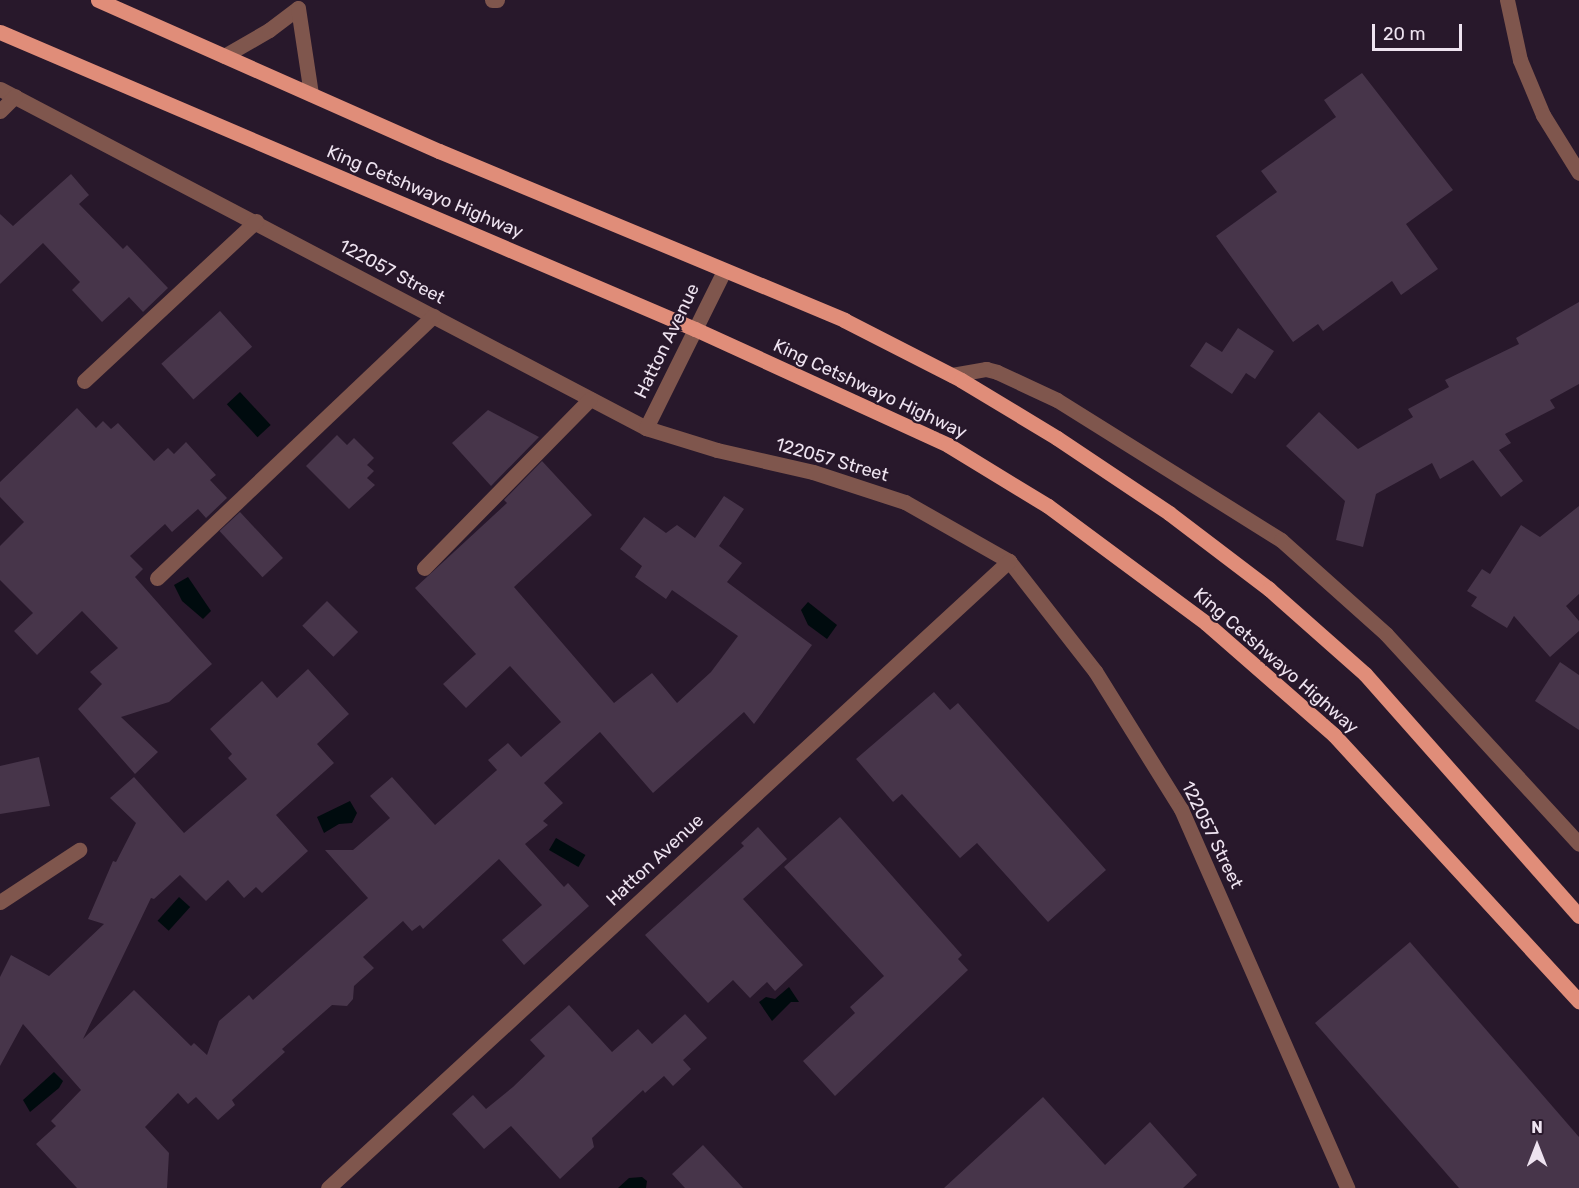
<!DOCTYPE html>
<style>
body{margin:0}
#map{position:relative;width:1579px;height:1188px;overflow:hidden;background:#28182b;font-family:Rubik,sans-serif}
div>[style]{position:absolute}
.water>*{inset:0;background:#000b0e;transform-origin:0 0}
.building>*{inset:0;background:#47354a;transform-origin:0 0}
.minor>*{height:15px;margin:-7.5px;padding:0 7.5px;transform-origin:7.5px;border-radius:7.5px;background:#7f564d}
.major>*{height:15px;margin:-7.5px;padding:0 7.5px;transform-origin:7.5px;border-radius:7.5px;background:#e08d79}
span{translate:-50% -50%;white-space:nowrap;text-align:center;line-height:1.15;-webkit-text-stroke:4.5px #28182b;paint-order:stroke}
.street-label{font-size:18px;color:#eee3f0}
.north{position:absolute;left:1507px;top:1116px;width:60px;height:60px;-webkit-text-stroke:4px #28182b;paint-order:stroke;rotate:0deg;font-size:16px;font-weight:700;line-height:24px;text-align:center;color:#eee3f0}
.north::after{content:'';display:block;margin:auto;width:21px;height:27px;background:#eee3f0;clip-path:polygon(50% 0,100% 100%,50% 72%,0 100%)}
.scale{position:absolute;left:1372px;top:24px;width:90px;height:27px;box-sizing:border-box;border:3px solid #eee3f0;border-top:0;padding-left:8px;font-size:18px;line-height:21px;white-space:nowrap;color:#eee3f0;-webkit-text-stroke:4px #28182b;paint-order:stroke}
</style>
<div id="map">
<div class="water">
<i style="left:240px;top:392px;width:45px;height:18px;rotate:47deg"></i>
<i style="clip-path:polygon(188px 577px,211px 611px,203px 619px,182px 601px,174px 585px)"></i>
<i style="clip-path:polygon(808px 602px,837px 625px,827px 639px,808px 625px,801px 610px)"></i>
<i style="clip-path:polygon(350px 801px,357px 813px,352px 823px,339px 824px,324px 833px,317px 817px)"></i>
<i style="left:556px;top:838px;width:34px;height:14px;rotate:30deg"></i>
<i style="left:179px;top:897px;width:15px;height:32px;rotate:42deg"></i>
<i style="clip-path:polygon(789px 987px,799px 1002px,791px 1002px,772px 1021px,759px 1002px,766px 997px,775px 999px)"></i>
<i style="clip-path:polygon(54px 1072px,63px 1081px,59px 1088px,30px 1112px,23px 1100px)"></i>
<i style="clip-path:polygon(642px 1177px,647px 1181px,646px 1188px,618px 1188px,629px 1178px)"></i>
</div>
<div class="building">
<i style="clip-path:polygon(1362px 73px,1453px 190px,1406px 224px,1438px 269px,1401px 295px,1392px 281px,1323px 331px,1318px 324px,1293px 342px,1216px 236px,1277px 192px,1261px 171px,1336px 117px,1324px 100px)"></i>
<i style="clip-path:polygon(71px 174px,89px 195px,79px 204px,123px 249px,127px 245px,168px 288px,143px 312px,129px 297px,102px 322px,72px 290px,80px 282px,43px 243px,0 284px,0 214px,13px 226px)"></i>
<i style="clip-path:polygon(1579px 302px,1579px 384px,1550px 400px,1555px 408px,1505px 434px,1511px 443px,1499px 450px,1523px 481px,1501px 497px,1473px 460px,1440px 479px,1432px 463px,1376px 494px,1363px 547px,1336px 540px,1345px 501px,1286px 446px,1319px 412px,1358px 449px,1413px 417px,1408px 409px,1449px 387px,1445px 380px,1519px 344px,1516px 338px)"></i>
<i style="left:220px;top:311px;width:48px;height:79px;rotate:48deg"></i>
<i style="clip-path:polygon(1238px 328px,1274px 351px,1255px 379px,1246px 373px,1232px 394px,1190px 366px,1206px 342px,1222px 352px)"></i>
<i style="clip-path:polygon(77px 408px,96px 428px,103px 421px,111px 429px,118px 423px,154px 461px,168px 448px,174px 454px,186px 442px,216px 475px,210px 480px,227px 498px,206px 518px,198px 509px,172px 532px,165px 524px,130px 556px,143px 569px,135px 577px,212px 664px,169px 702px,121px 717px,158px 752px,135px 774px,78px 709px,102px 684px,90px 672px,118px 648px,82px 611px,37px 655px,14px 631px,33px 613px,0 580px,0 546px,24px 522px,0 497px,0 482px)"></i>
<i style="clip-path:polygon(488px 410px,539px 437px,491px 486px,452px 443px)"></i>
<i style="clip-path:polygon(337px 435px,347px 445px,354px 438px,374px 458px,367px 465px,374px 471px,367px 478px,375px 485px,349px 509px,306px 466px)"></i>
<i style="clip-path:polygon(542px 461px,592px 515px,514px 587px,614px 703px,652px 673px,677px 703px,711px 672px,738px 636px,672px 590px,666px 599px,635px 577px,642px 566px,620px 549px,644px 517px,666px 533px,677px 525px,695px 538px,724px 496px,744px 509px,719px 546px,742px 563px,727px 582px,812px 645px,754px 724px,744px 712px,653px 793px,600px 732px,544px 783px,563px 803px,543px 821px,548px 825px,525px 844px,564px 887px,568px 883px,589px 906px,524px 965px,502px 940px,542px 905px,499px 859px,423px 929px,420px 925px,412px 931px,403px 921px,363px 957px,374px 968px,354px 986px,353px 999px,347px 1006px,332px 1005px,282px 1049px,285px 1052px,232px 1100px,235px 1105px,218px 1120px,196px 1097px,188px 1104px,178px 1093px,145px 1127px,169px 1153px,167px 1188px,77px 1188px,36px 1144px,56px 1126px,51px 1121px,81px 1090px,23px 1024px,0 1066px,0 977px,11px 955px,49px 976px,104px 924px,88px 919px,113px 861px,116px 862px,136px 823px,110px 798px,134px 777px,184px 833px,247px 779px,228px 758px,232px 754px,210px 729px,262px 681px,277px 698px,308px 669px,349px 714px,317px 744px,334px 763px,276px 815px,308px 851px,262px 893px,256px 887px,244px 898px,228px 880px,206px 901px,180px 875px,154px 899px,151px 898px,83px 1039px,134px 990px,191px 1046px,194px 1043px,207px 1055px,219px 1021px,249px 995px,253px 1000px,368px 898px,325px 850px,353px 850px,390px 818px,370px 796px,392px 777px,435px 825px,497px 770px,488px 760px,508px 743px,521px 757px,561px 722px,510px 666px,466px 708px,443px 684px,476px 654px,415px 588px,507px 503px,504px 500px)"></i>
<i style="clip-path:polygon(1579px 506px,1579px 594px,1566px 606px,1579px 621px,1579px 631px,1550px 657px,1514px 616px,1507px 628px,1471px 606px,1477px 597px,1467px 591px,1482px 569px,1490px 574px,1521px 525px,1540px 537px)"></i>
<i style="left:240px;top:512px;width:63px;height:28px;rotate:47deg"></i>
<i style="left:327px;top:601px;width:44px;height:35px;rotate:45deg"></i>
<i style="clip-path:polygon(1560px 662px,1579px 675px,1579px 730px,1535px 701px)"></i>
<i style="clip-path:polygon(934px 692px,950px 710px,958px 703px,1106px 870px,1048px 922px,977px 843px,960px 858px,902px 794px,893px 802px,856px 759px)"></i>
<i style="clip-path:polygon(39px 757px,50px 806px,0 814px,0 766px)"></i>
<i style="clip-path:polygon(840px 817px,962px 955px,958px 959px,968px 970px,835px 1096px,803px 1061px,855px 1013px,850px 1007px,884px 976px,784px 867px)"></i>
<i style="clip-path:polygon(758px 827px,787px 859px,743px 899px,803px 965px,775px 991px,767px 982px,750px 998px,733px 980px,708px 1003px,645px 935px,744px 846px,741px 843px)"></i>
<i style="clip-path:polygon(1410px 942px,1579px 1137px,1579px 1188px,1459px 1188px,1315px 1023px)"></i>
<i style="clip-path:polygon(569px 1005px,612px 1052px,638px 1029px,652px 1044px,685px 1014px,707px 1038px,683px 1060px,691px 1069px,673px 1086px,664px 1076px,645px 1093px,643px 1090px,592px 1138px,594px 1147px,560px 1179px,511px 1126px,484px 1149px,452px 1114px,473px 1095px,486px 1109px,513px 1087px,545px 1056px,530px 1040px)"></i>
<i style="clip-path:polygon(1043px 1097px,1105px 1165px,1150px 1122px,1197px 1175px,1183px 1188px,944px 1188px)"></i>
<i style="clip-path:polygon(703px 1145px,743px 1188px,685px 1188px,672px 1174px)"></i>
</div>
<div class="minor">
<i style="left:492px;top:0;width:5px"></i>
<i style="left:1507px;top:0;width:61px;rotate:77.8deg"></i>
<i style="left:1520px;top:60px;width:60px;rotate:67.3deg"></i>
<i style="left:1543px;top:115px;width:68px;rotate:58.2deg"></i>
<i style="left:224px;top:56px;width:52px;rotate:-30deg"></i>
<i style="left:269px;top:30px;width:36px;rotate:-37deg"></i>
<i style="left:298px;top:8px;width:87px;rotate:81.4deg"></i>
<i style="left:0;top:89px;width:730px;rotate:27.69deg"></i>
<i style="left:646px;top:428px;width:74px;rotate:17.2deg"></i>
<i style="left:717px;top:450px;width:98px;rotate:12.9deg"></i>
<i style="left:813px;top:472px;width:97px;rotate:18.1deg"></i>
<i style="left:905px;top:502px;width:120px;rotate:29.6deg"></i>
<i style="left:1009px;top:561px;width:140px;rotate:52deg"></i>
<i style="left:1095px;top:671px;width:163px;rotate:58.1deg"></i>
<i style="left:1181px;top:809px;width:414px;rotate:66.3deg"></i>
<i style="left:0;top:111px;width:21px;rotate:-45deg"></i>
<i style="left:952px;top:375px;width:35px;rotate:-10deg"></i>
<i style="left:986px;top:369px;width:11px;rotate:15deg"></i>
<i style="left:997px;top:372px;width:66px;rotate:25deg"></i>
<i style="left:1057px;top:400px;width:264px;rotate:32deg"></i>
<i style="left:1281px;top:540px;width:141px;rotate:41.8deg"></i>
<i style="left:1386px;top:634px;width:285px;rotate:47.4deg"></i>
<i style="left:84px;top:381px;width:235px;rotate:-42.9deg"></i>
<i style="left:646px;top:428px;width:175px;rotate:-63.6deg"></i>
<i style="left:424px;top:568px;width:237px;rotate:-45.5deg"></i>
<i style="left:157px;top:578px;width:381px;rotate:-43.5deg"></i>
<i style="left:0;top:902px;width:95px;rotate:-33.4deg"></i>
<i style="left:328px;top:1188px;width:926px;rotate:-42.64deg"></i>
</div>
<div class="major">
<i style="left:98px;top:0;width:373px;rotate:23.9deg"></i>
<i style="left:439px;top:151px;width:439px;rotate:22.6deg"></i>
<i style="left:844px;top:320px;width:131px;rotate:27.1deg"></i>
<i style="left:961px;top:380px;width:112px;rotate:31.1deg"></i>
<i style="left:1057px;top:438px;width:135px;rotate:33.8deg"></i>
<i style="left:1169px;top:513px;width:126px;rotate:37.2deg"></i>
<i style="left:1269px;top:589px;width:128px;rotate:41.5deg"></i>
<i style="left:1365px;top:674px;width:323px;rotate:48.5deg"></i>
<i style="left:0;top:32px;width:756px;rotate:23.14deg"></i>
<i style="left:695px;top:329px;width:278px;rotate:24.6deg"></i>
<i style="left:948px;top:445px;width:117px;rotate:31.4deg"></i>
<i style="left:1048px;top:506px;width:197px;rotate:36.5deg"></i>
<i style="left:1206px;top:623px;width:170px;rotate:41.2deg"></i>
<i style="left:1334px;top:735px;width:362px;rotate:47.4deg"></i>
</div>
<div class="street-label">
<span style="left:425px;top:192px;rotate:23deg">King Cetshwayo Highway</span>
<span style="left:392px;top:272px;rotate:28deg">122057 Street</span>
<span style="left:667px;top:341px;rotate:-64deg">Hatton Avenue</span>
<span style="left:870px;top:389px;rotate:25deg">King Cetshwayo Highway</span>
<span style="left:832px;top:460px;rotate:16deg">122057 Street</span>
<span style="left:1276px;top:661px;rotate:41deg">King Cetshwayo Highway</span>
<span style="left:1212px;top:835px;rotate:64deg">122057 Street</span>
<span style="left:655px;top:860px;rotate:-43deg">Hatton Avenue</span>
</div>
<div class="north">N</div>
<div class="scale">20 m</div>
</div>
